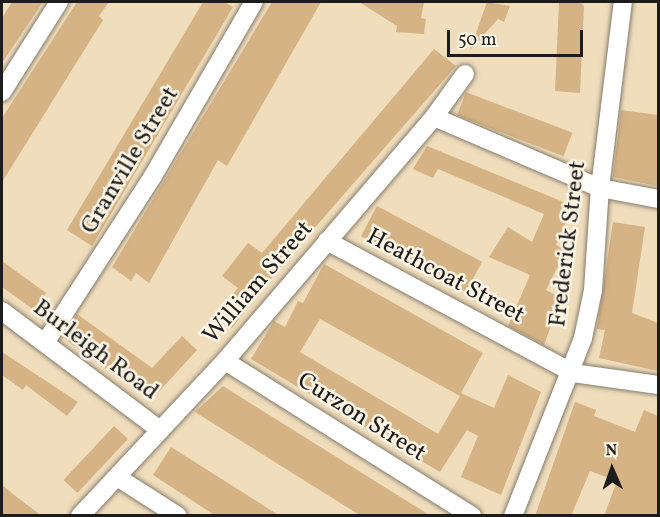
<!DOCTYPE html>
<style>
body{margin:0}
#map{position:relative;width:660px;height:517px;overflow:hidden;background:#efddbc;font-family:Vollkorn,serif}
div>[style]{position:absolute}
.building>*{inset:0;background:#d6b384;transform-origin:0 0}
.roads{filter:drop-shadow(0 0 2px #867c6c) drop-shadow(0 0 2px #867c6c)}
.street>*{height:18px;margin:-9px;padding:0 9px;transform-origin:9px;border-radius:9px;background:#fff}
span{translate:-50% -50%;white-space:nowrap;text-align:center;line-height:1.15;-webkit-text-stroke:5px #fcf5e5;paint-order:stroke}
.street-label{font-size:24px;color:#1c1c1c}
.frame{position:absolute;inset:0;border:3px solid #1c1c1c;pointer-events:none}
.north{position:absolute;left:582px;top:439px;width:60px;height:60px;-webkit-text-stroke:4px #fcf5e5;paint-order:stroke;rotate:358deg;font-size:16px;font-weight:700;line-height:24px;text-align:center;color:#1c1c1c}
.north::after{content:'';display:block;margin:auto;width:21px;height:27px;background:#1c1c1c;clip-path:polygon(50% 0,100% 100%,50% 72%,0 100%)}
.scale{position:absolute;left:447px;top:30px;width:136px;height:27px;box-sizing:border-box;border:3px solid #1c1c1c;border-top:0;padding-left:8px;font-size:18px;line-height:21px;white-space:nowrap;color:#1c1c1c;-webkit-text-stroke:4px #fcf5e5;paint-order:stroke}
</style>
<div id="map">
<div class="building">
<i style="clip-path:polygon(12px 2px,43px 2px,2px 63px,2px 18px)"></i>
<i style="clip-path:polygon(77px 2px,109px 2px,99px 16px,103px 20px,2px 182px,2px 118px)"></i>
<i style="clip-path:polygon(203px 2px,224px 2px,233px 7px,92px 246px,67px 230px)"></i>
<i style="clip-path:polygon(272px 2px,321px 2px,227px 166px,218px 160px,149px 283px,136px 273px,131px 281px,112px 267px)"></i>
<i style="clip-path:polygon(359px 2px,424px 2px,421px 18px,426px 19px,424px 34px,396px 32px,397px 26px)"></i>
<i style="clip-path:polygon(487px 2px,510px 6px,504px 22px,498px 19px,470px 50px)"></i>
<i style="clip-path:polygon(559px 2px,580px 2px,584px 6px,580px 93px,555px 91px)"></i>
<i style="clip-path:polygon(434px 49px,456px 66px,277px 271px,232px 328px,216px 314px,238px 288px,222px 276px,248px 243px,262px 253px)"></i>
<i style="left:466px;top:92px;width:114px;height:25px;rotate:21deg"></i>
<i style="clip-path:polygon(621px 110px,658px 115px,658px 186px,613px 177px)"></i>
<i style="clip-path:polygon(427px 146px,573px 206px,556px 245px,566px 250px,546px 290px,561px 298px,544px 345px,508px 326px,530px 275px,489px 257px,508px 227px,532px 242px,544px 214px,438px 169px,433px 178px,413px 169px)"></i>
<i style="left:377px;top:206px;width:119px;height:34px;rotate:28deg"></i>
<i style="clip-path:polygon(613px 222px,645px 227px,632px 313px,658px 323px,658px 371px,599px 358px,605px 330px,597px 329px)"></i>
<i style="clip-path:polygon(2px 261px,46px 293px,34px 310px,2px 287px)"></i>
<i style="clip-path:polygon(evenodd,324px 264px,483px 353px,461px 393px,494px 408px,508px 375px,541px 392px,501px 495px,461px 477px,478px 436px,467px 430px,440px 472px,251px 359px,274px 321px,285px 327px,298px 301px,303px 303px,324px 264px,320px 319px,460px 396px,438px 434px,300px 352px,320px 319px)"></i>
<i style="clip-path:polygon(77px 314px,152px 368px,182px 336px,197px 350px,153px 398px,122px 370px,117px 377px,62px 337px)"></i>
<i style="clip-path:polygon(2px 352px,78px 402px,67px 416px,26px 385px,23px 390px,2px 375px)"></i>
<i style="clip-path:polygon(223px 386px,431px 516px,361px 516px,195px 412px)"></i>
<i style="clip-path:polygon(575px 402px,596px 410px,594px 416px,635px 432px,644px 410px,658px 416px,658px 516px,604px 516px,617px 481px,590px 471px,571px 516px,535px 516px)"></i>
<i style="left:114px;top:426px;width:19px;height:74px;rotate:43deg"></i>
<i style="clip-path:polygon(171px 447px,280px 516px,216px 516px,153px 475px)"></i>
<i style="clip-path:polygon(2px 485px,14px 495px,42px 516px,2px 516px)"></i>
</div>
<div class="roads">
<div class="street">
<i style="left:2px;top:92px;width:107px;rotate:-57.7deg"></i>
<i style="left:434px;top:117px;width:181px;rotate:23.2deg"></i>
<i style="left:600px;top:188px;width:59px;rotate:10.7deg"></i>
<i style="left:327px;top:241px;width:279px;rotate:28.2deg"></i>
<i style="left:573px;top:373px;width:86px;rotate:8deg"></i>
<i style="left:2px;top:311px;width:198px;rotate:37deg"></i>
<i style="left:45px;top:343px;width:199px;rotate:-57.1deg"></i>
<i style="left:153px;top:176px;width:201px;rotate:-59.9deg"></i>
<i style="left:225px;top:361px;width:292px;rotate:32.1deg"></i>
<i style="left:117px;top:477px;width:72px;rotate:32.6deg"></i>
<i style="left:80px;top:516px;width:212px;rotate:-46.9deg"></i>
<i style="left:225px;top:361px;width:321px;rotate:-49.4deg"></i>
<i style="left:434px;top:117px;width:53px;rotate:-54.2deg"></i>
<i style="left:513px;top:516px;width:191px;rotate:-68.5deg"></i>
<i style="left:583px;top:338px;width:49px;rotate:-78.2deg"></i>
<i style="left:593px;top:290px;width:102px;rotate:-86.1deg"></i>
<i style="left:600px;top:188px;width:187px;rotate:-83deg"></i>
</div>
</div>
<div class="street-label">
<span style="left:131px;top:161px;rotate:-59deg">Granville Street</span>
<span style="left:569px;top:244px;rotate:-83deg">Frederick Street</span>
<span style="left:445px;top:277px;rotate:28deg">Heathcoat Street</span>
<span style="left:259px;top:283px;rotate:-49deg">William Street</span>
<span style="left:95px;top:351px;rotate:37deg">Burleigh Road</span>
<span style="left:361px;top:418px;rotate:32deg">Curzon Street</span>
</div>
<div class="frame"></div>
<div class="north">N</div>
<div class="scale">50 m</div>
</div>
